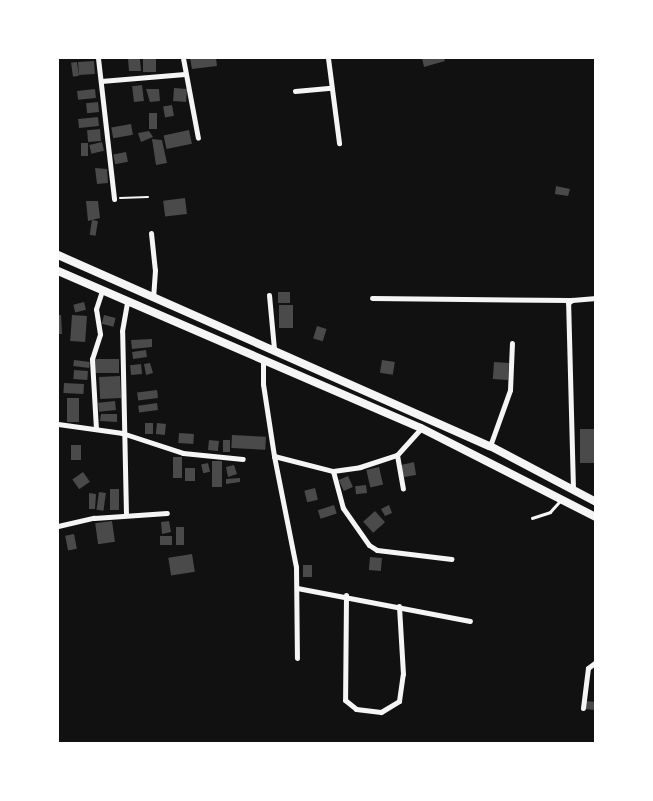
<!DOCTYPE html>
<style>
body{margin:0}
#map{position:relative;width:653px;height:801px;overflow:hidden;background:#111;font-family:"Noto Sans",sans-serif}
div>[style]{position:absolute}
.building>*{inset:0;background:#4a4a4a;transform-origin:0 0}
.path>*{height:2px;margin:-1px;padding:0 1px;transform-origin:1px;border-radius:1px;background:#f5f5f5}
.service>*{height:2.5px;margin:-1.25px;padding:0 1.25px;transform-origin:1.25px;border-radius:1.25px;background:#f5f5f5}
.minor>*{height:5px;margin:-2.5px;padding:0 2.5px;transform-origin:2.5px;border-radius:2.5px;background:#f5f5f5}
.secondary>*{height:8px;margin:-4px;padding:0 4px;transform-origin:4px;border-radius:4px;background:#f5f5f5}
span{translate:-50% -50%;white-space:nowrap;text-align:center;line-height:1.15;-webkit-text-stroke:5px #fff;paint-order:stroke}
.frame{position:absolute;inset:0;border:59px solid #fff;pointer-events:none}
</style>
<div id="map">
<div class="building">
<i style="left:143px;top:58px;width:13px;height:14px"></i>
<i style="clip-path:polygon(190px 58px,216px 58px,217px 66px,192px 69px)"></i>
<i style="clip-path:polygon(422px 58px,444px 58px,445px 61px,424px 67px)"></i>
<i style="clip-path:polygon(128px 59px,140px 59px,141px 71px,129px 71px)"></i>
<i style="left:94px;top:61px;width:13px;height:16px;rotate:86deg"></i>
<i style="left:77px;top:62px;width:14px;height:6px;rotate:82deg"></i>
<i style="left:142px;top:85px;width:16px;height:10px;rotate:83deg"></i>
<i style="left:174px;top:88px;width:13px;height:13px;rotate:4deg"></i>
<i style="left:95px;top:89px;width:9px;height:18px;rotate:84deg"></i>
<i style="clip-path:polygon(146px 89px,159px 89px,160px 101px,150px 102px)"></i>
<i style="left:98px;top:102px;width:10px;height:12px;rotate:84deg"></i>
<i style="left:172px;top:105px;width:11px;height:9px;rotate:80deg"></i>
<i style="left:149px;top:113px;width:8px;height:16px"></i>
<i style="left:98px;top:117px;width:9px;height:20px;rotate:84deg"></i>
<i style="left:131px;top:124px;width:11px;height:20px;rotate:80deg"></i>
<i style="left:100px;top:129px;width:12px;height:13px;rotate:85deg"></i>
<i style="left:189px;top:130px;width:14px;height:26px;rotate:78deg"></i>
<i style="clip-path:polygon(149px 131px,153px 137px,141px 142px,138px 133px)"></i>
<i style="clip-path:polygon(152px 139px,162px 140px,167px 163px,156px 165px)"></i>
<i style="left:102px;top:142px;width:9px;height:13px;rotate:77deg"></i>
<i style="left:81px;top:143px;width:7px;height:13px"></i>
<i style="left:126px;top:152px;width:10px;height:13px;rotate:79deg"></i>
<i style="clip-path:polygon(95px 168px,107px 169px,108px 183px,97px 184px)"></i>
<i style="clip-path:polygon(556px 186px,570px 189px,568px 196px,555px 194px)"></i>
<i style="left:185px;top:198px;width:16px;height:22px;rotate:83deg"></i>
<i style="clip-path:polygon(86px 201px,98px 201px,100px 218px,88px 221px)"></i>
<i style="left:92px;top:220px;width:6px;height:15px;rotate:9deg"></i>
<i style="left:278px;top:292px;width:12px;height:11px"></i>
<i style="left:84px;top:302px;width:8px;height:11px;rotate:76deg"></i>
<i style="left:279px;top:305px;width:14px;height:23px"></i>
<i style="clip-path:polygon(58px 315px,61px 315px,62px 334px,58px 334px)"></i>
<i style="left:72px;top:315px;width:15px;height:26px;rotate:4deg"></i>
<i style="left:104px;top:315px;width:12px;height:9px;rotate:14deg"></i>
<i style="left:317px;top:326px;width:10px;height:13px;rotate:17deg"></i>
<i style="clip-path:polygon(152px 339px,152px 347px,132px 349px,131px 340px)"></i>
<i style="left:146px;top:350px;width:7px;height:14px;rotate:82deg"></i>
<i style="left:94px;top:359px;width:25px;height:14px"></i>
<i style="left:74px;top:360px;width:16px;height:6px;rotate:7deg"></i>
<i style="left:382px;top:360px;width:13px;height:13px;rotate:9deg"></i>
<i style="left:494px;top:362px;width:15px;height:17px;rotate:4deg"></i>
<i style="clip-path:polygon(150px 363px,153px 373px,146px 375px,144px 364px)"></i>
<i style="left:141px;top:364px;width:10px;height:11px;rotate:84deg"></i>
<i style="left:74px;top:370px;width:14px;height:9px;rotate:4deg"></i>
<i style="left:120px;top:376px;width:22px;height:21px;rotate:87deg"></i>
<i style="left:64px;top:383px;width:20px;height:10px;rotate:3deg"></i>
<i style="left:157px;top:390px;width:8px;height:20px;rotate:83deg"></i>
<i style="left:67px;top:398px;width:12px;height:24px"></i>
<i style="left:115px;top:401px;width:9px;height:17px;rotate:84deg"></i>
<i style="left:157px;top:403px;width:7px;height:19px;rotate:82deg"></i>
<i style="clip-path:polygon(101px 414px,117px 414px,117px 422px,100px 421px)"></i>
<i style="left:145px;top:423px;width:8px;height:11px"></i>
<i style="left:157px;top:423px;width:9px;height:11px;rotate:6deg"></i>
<i style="left:580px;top:429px;width:14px;height:34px"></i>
<i style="left:179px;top:433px;width:15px;height:10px;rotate:4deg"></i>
<i style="left:232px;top:435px;width:34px;height:13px;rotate:3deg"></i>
<i style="left:209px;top:440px;width:10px;height:10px;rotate:6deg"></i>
<i style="left:223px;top:440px;width:7px;height:12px"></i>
<i style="left:71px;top:445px;width:10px;height:15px"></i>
<i style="left:173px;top:457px;width:9px;height:21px"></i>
<i style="left:212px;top:461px;width:10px;height:26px"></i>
<i style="clip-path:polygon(414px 462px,416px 475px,404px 477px,401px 465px)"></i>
<i style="left:208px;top:463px;width:9px;height:7px;rotate:77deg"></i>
<i style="clip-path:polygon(234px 465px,237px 474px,228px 477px,226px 467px)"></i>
<i style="left:379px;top:467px;width:18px;height:13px;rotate:77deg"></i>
<i style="left:185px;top:468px;width:10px;height:13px"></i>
<i style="left:83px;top:472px;width:12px;height:13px;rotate:55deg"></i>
<i style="left:348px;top:476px;width:12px;height:10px;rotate:66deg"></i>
<i style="clip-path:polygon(240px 478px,240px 482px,226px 484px,226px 479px)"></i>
<i style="left:366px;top:485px;width:8px;height:11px;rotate:83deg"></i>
<i style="left:315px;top:488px;width:12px;height:11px;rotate:76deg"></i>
<i style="left:110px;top:489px;width:9px;height:21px"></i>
<i style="left:99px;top:492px;width:7px;height:18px;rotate:8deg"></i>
<i style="clip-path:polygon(89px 493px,96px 494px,95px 509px,89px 509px)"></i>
<i style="left:334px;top:505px;width:9px;height:17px;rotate:72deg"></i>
<i style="clip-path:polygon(389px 505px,392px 513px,385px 516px,381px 509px)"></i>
<i style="left:375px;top:511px;width:15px;height:16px;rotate:48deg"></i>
<i style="left:112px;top:521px;width:21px;height:17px;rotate:82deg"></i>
<i style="clip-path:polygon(169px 521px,171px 532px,162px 534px,161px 522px)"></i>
<i style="left:176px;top:527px;width:8px;height:18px"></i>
<i style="left:74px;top:534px;width:15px;height:9px;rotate:79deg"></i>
<i style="left:160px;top:536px;width:12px;height:9px"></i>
<i style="left:192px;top:554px;width:18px;height:24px;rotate:81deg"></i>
<i style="left:370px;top:557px;width:12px;height:13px;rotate:5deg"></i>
<i style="left:303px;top:565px;width:9px;height:12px"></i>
<i style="left:586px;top:701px;width:10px;height:8px;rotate:6deg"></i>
</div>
<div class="path">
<i style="left:120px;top:198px;width:28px;rotate:-2deg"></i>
</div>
<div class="service">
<i style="left:532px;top:518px;width:19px;rotate:-18deg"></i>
<i style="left:550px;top:512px;width:15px;rotate:-48deg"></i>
</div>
<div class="minor">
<i style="left:98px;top:58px;width:142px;rotate:83.5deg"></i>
<i style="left:183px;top:58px;width:81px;rotate:79.4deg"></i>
<i style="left:328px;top:58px;width:86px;rotate:82.6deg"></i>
<i style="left:101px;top:81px;width:84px;rotate:-4.8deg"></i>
<i style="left:295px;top:91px;width:36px;rotate:-5deg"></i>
<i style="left:151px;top:233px;width:37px;rotate:84deg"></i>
<i style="left:155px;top:270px;width:28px;rotate:94deg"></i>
<i style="left:269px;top:295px;width:54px;rotate:84.7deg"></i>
<i style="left:372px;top:298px;width:198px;rotate:0.6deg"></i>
<i style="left:263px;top:360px;width:24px;rotate:90deg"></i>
<i style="left:263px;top:384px;width:73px;rotate:81.3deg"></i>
<i style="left:274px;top:456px;width:113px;rotate:78.8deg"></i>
<i style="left:296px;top:567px;width:91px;rotate:89.4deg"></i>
<i style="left:58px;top:424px;width:65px;rotate:8deg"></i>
<i style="left:122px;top:433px;width:64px;rotate:18.2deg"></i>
<i style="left:183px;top:453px;width:60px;rotate:5.7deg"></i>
<i style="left:96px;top:429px;width:70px;rotate:-93.3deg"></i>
<i style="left:92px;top:359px;width:26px;rotate:-72deg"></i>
<i style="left:100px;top:334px;width:25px;rotate:-99deg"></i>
<i style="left:96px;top:309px;width:19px;rotate:-72deg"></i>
<i style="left:490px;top:446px;width:59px;rotate:-70.3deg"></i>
<i style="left:510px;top:390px;width:47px;rotate:-87.6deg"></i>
<i style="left:397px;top:455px;width:34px;rotate:80deg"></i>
<i style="left:274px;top:456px;width:61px;rotate:14.3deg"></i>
<i style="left:333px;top:471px;width:27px;rotate:-8deg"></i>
<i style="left:360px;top:467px;width:39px;rotate:-18deg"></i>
<i style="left:397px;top:455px;width:36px;rotate:-48deg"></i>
<i style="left:333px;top:471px;width:38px;rotate:75deg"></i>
<i style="left:343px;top:508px;width:45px;rotate:54.9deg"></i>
<i style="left:369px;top:545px;width:9px;rotate:32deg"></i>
<i style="left:377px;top:550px;width:75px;rotate:6.9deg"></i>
<i style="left:573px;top:489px;width:186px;rotate:-91.5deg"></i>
<i style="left:568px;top:303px;width:5px;rotate:-37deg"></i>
<i style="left:572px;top:300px;width:24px;rotate:-5deg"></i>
<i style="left:126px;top:515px;width:184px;rotate:-91.2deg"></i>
<i style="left:122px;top:331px;width:29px;rotate:-80deg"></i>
<i style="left:58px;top:526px;width:37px;rotate:-13deg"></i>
<i style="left:94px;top:518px;width:73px;rotate:-3.9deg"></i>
<i style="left:297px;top:588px;width:176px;rotate:10.8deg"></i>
<i style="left:346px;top:595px;width:105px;rotate:90.5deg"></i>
<i style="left:345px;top:700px;width:14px;rotate:39deg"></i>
<i style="left:356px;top:709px;width:25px;rotate:7deg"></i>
<i style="left:381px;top:712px;width:21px;rotate:-31deg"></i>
<i style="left:399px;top:701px;width:27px;rotate:-82deg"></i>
<i style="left:403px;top:674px;width:68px;rotate:-93.4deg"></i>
<i style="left:583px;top:708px;width:40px;rotate:-82.9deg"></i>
<i style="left:588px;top:668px;width:10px;rotate:-37deg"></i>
</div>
<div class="secondary">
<i style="left:58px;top:255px;width:472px;rotate:23.9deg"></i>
<i style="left:490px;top:446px;width:120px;rotate:27.8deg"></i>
<i style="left:58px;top:271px;width:395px;rotate:23.4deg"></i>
<i style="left:421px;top:428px;width:196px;rotate:27deg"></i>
</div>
<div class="frame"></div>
</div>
